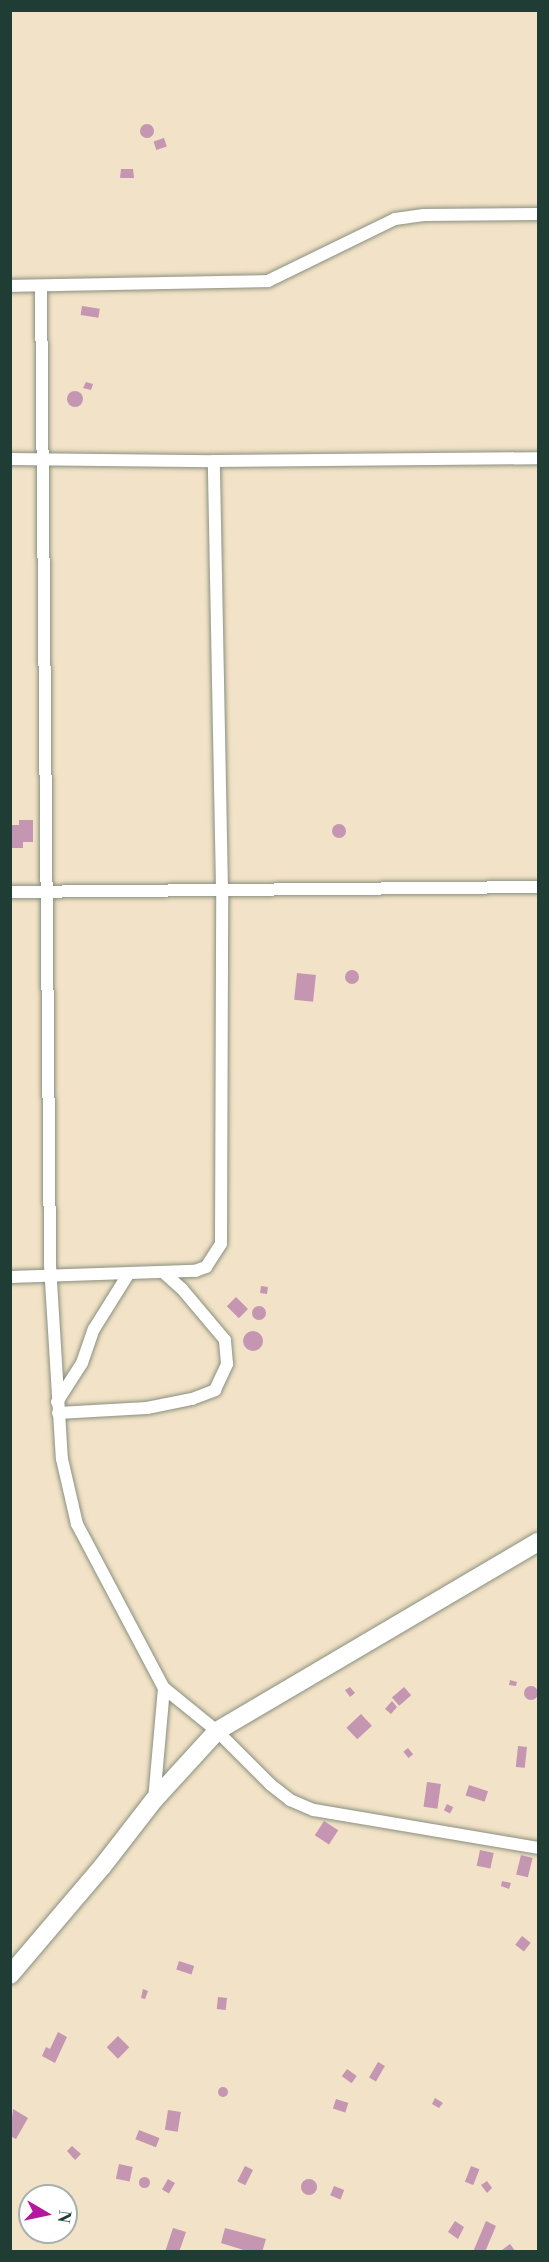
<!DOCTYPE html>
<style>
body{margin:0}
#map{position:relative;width:549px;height:2262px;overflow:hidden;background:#f2e2c7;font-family:"Libre Bodoni",serif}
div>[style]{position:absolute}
.building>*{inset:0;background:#c496b1;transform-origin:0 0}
.round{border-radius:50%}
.roads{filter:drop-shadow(0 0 2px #88907e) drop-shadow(0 0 2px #88907e)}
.street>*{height:12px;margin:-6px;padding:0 6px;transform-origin:6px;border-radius:6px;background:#fff}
.secondary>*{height:18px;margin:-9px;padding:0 9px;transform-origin:9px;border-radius:9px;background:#fff}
span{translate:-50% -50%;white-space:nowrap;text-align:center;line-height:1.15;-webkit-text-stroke:4.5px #fff;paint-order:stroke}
.frame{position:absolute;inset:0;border:12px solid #1f3d34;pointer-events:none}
.north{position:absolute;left:18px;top:2184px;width:60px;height:60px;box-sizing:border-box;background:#fff;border:2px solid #a5b1ae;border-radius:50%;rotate:99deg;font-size:16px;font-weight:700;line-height:24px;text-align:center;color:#1f3d34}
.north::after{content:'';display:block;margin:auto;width:21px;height:27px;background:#b5179e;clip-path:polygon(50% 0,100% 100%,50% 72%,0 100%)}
</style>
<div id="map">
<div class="building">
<i class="round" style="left:140px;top:124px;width:14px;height:14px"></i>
<i style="left:164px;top:138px;width:9px;height:11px;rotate:72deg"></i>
<i style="clip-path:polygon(121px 169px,133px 169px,134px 178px,120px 178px)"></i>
<i style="left:82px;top:306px;width:18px;height:9px;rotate:9deg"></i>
<i style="clip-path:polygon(86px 382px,93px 384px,91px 390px,83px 388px)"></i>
<i class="round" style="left:67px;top:391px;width:16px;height:16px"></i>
<i style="clip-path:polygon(19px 820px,33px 820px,33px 842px,23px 842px,23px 848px,10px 848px,10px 825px,19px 825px)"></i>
<i class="round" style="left:332px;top:824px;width:14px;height:14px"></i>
<i class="round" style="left:345px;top:970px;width:14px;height:14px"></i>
<i style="left:297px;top:973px;width:19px;height:27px;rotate:6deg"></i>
<i style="left:261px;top:1286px;width:7px;height:7px;rotate:8deg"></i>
<i style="left:236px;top:1297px;width:17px;height:13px;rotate:45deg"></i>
<i class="round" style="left:252px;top:1306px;width:14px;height:14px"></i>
<i class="round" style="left:243px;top:1331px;width:20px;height:20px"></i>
<i style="clip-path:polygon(510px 1680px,517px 1682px,516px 1686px,509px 1685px)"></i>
<i class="round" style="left:524px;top:1686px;width:14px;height:14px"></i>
<i style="clip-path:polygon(350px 1687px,355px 1693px,350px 1697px,345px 1690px)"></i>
<i style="left:404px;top:1687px;width:11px;height:16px;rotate:49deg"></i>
<i style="clip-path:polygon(392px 1701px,397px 1707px,391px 1714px,385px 1709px)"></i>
<i style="left:361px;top:1714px;width:16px;height:20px;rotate:47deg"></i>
<i style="left:518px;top:1746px;width:9px;height:21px;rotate:6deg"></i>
<i style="left:408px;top:1748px;width:8px;height:6px;rotate:50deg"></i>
<i style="left:427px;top:1782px;width:14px;height:25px;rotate:8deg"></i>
<i style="left:469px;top:1785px;width:20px;height:11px;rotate:18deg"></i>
<i style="left:447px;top:1804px;width:7px;height:7px;rotate:27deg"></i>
<i style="left:324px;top:1821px;width:17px;height:17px;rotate:33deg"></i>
<i style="left:480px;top:1850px;width:14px;height:16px;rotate:12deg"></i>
<i style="left:521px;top:1855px;width:12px;height:20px;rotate:14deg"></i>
<i style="clip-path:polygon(502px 1881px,511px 1883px,509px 1889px,501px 1886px)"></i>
<i style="left:522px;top:1936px;width:11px;height:11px;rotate:38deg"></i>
<i style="left:179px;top:1961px;width:16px;height:9px;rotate:18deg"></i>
<i style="clip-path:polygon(143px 1989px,148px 1991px,145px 1999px,141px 1998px)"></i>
<i style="left:218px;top:1997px;width:9px;height:12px;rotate:6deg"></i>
<i style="clip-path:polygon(58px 2032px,67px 2037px,55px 2063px,42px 2056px,46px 2047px,50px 2049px)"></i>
<i style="left:118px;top:2036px;width:16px;height:16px;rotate:45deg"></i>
<i style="left:378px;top:2062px;width:8px;height:18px;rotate:30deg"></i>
<i style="left:347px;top:2069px;width:12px;height:9px;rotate:35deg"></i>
<i class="round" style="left:218px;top:2087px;width:10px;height:10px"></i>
<i style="clip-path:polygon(435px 2098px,443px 2103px,439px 2108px,432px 2104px)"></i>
<i style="left:336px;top:2099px;width:13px;height:10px;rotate:18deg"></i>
<i style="clip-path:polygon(13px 2109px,28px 2118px,16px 2139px,10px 2136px)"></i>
<i style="left:168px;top:2110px;width:13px;height:20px;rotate:9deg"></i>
<i style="left:139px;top:2130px;width:22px;height:10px;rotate:21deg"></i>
<i style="clip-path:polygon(72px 2146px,81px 2154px,75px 2160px,67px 2151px)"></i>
<i style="left:119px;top:2164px;width:14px;height:15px;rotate:12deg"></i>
<i style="left:245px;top:2166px;width:9px;height:17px;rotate:27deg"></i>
<i style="left:471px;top:2166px;width:9px;height:17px;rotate:21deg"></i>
<i class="round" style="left:138.5px;top:2176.5px;width:11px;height:11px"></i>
<i class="round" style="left:301px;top:2179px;width:16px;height:16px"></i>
<i style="left:168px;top:2179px;width:8px;height:12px;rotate:30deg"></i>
<i style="clip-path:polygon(487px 2181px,492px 2188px,487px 2193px,481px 2185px)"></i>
<i style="left:334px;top:2186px;width:11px;height:10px;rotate:22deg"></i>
<i style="clip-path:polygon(455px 2221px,464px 2227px,458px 2239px,448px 2232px)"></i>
<i style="clip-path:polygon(486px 2221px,496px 2226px,485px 2252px,473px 2252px)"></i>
<i style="clip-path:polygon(173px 2228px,186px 2232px,179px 2252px,165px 2252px)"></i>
<i style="clip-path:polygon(225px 2228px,266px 2239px,262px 2252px,250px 2252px,221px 2243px)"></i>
<i style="clip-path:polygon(510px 2244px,516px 2252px,503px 2252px,502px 2250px)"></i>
</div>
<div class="roads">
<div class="street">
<i style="left:10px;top:286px;width:258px;rotate:-1.1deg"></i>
<i style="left:268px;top:281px;width:141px;rotate:-26deg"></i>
<i style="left:395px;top:219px;width:29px;rotate:-8deg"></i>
<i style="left:424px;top:215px;width:114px;rotate:-0.5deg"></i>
<i style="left:41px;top:286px;width:979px;rotate:89.47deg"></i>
<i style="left:50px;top:1265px;width:194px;rotate:86.5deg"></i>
<i style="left:62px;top:1459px;width:67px;rotate:77deg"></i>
<i style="left:77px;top:1524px;width:186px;rotate:62.1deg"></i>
<i style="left:164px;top:1688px;width:68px;rotate:39.1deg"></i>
<i style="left:217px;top:1731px;width:76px;rotate:45deg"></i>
<i style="left:271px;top:1785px;width:24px;rotate:38deg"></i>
<i style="left:290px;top:1800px;width:26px;rotate:23deg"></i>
<i style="left:314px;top:1810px;width:227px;rotate:9.6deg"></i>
<i style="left:10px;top:459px;width:204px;rotate:0.6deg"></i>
<i style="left:214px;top:461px;width:324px;rotate:-0.5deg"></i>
<i style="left:10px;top:892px;width:528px;rotate:-0.54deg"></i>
<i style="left:10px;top:1277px;width:185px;rotate:-1.9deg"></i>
<i style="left:195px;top:1271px;width:12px;rotate:-20deg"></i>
<i style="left:206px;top:1267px;width:27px;rotate:-57deg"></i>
<i style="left:221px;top:1244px;width:355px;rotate:-89.8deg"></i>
<i style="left:222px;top:889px;width:428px;rotate:-91.1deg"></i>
<i style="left:57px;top:1402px;width:46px;rotate:-57.3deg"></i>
<i style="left:82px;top:1363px;width:36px;rotate:-71deg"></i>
<i style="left:94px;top:1329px;width:66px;rotate:-58deg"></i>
<i style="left:58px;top:1413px;width:89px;rotate:-3.2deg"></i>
<i style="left:147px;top:1408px;width:46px;rotate:-11.3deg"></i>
<i style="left:192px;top:1399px;width:25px;rotate:-21deg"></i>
<i style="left:215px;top:1390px;width:29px;rotate:-65deg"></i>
<i style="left:227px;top:1364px;width:24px;rotate:-95deg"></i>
<i style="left:225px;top:1340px;width:67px;rotate:-130.1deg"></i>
<i style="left:182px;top:1289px;width:24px;rotate:-138deg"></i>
<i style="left:154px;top:1800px;width:112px;rotate:-84.9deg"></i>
</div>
<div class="secondary">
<i style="left:10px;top:1975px;width:142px;rotate:-49.6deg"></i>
<i style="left:102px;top:1867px;width:85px;rotate:-52.2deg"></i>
<i style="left:154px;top:1800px;width:93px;rotate:-47.6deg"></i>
<i style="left:217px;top:1731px;width:373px;rotate:-30.5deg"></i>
</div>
</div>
<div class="frame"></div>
<div class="north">N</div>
</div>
